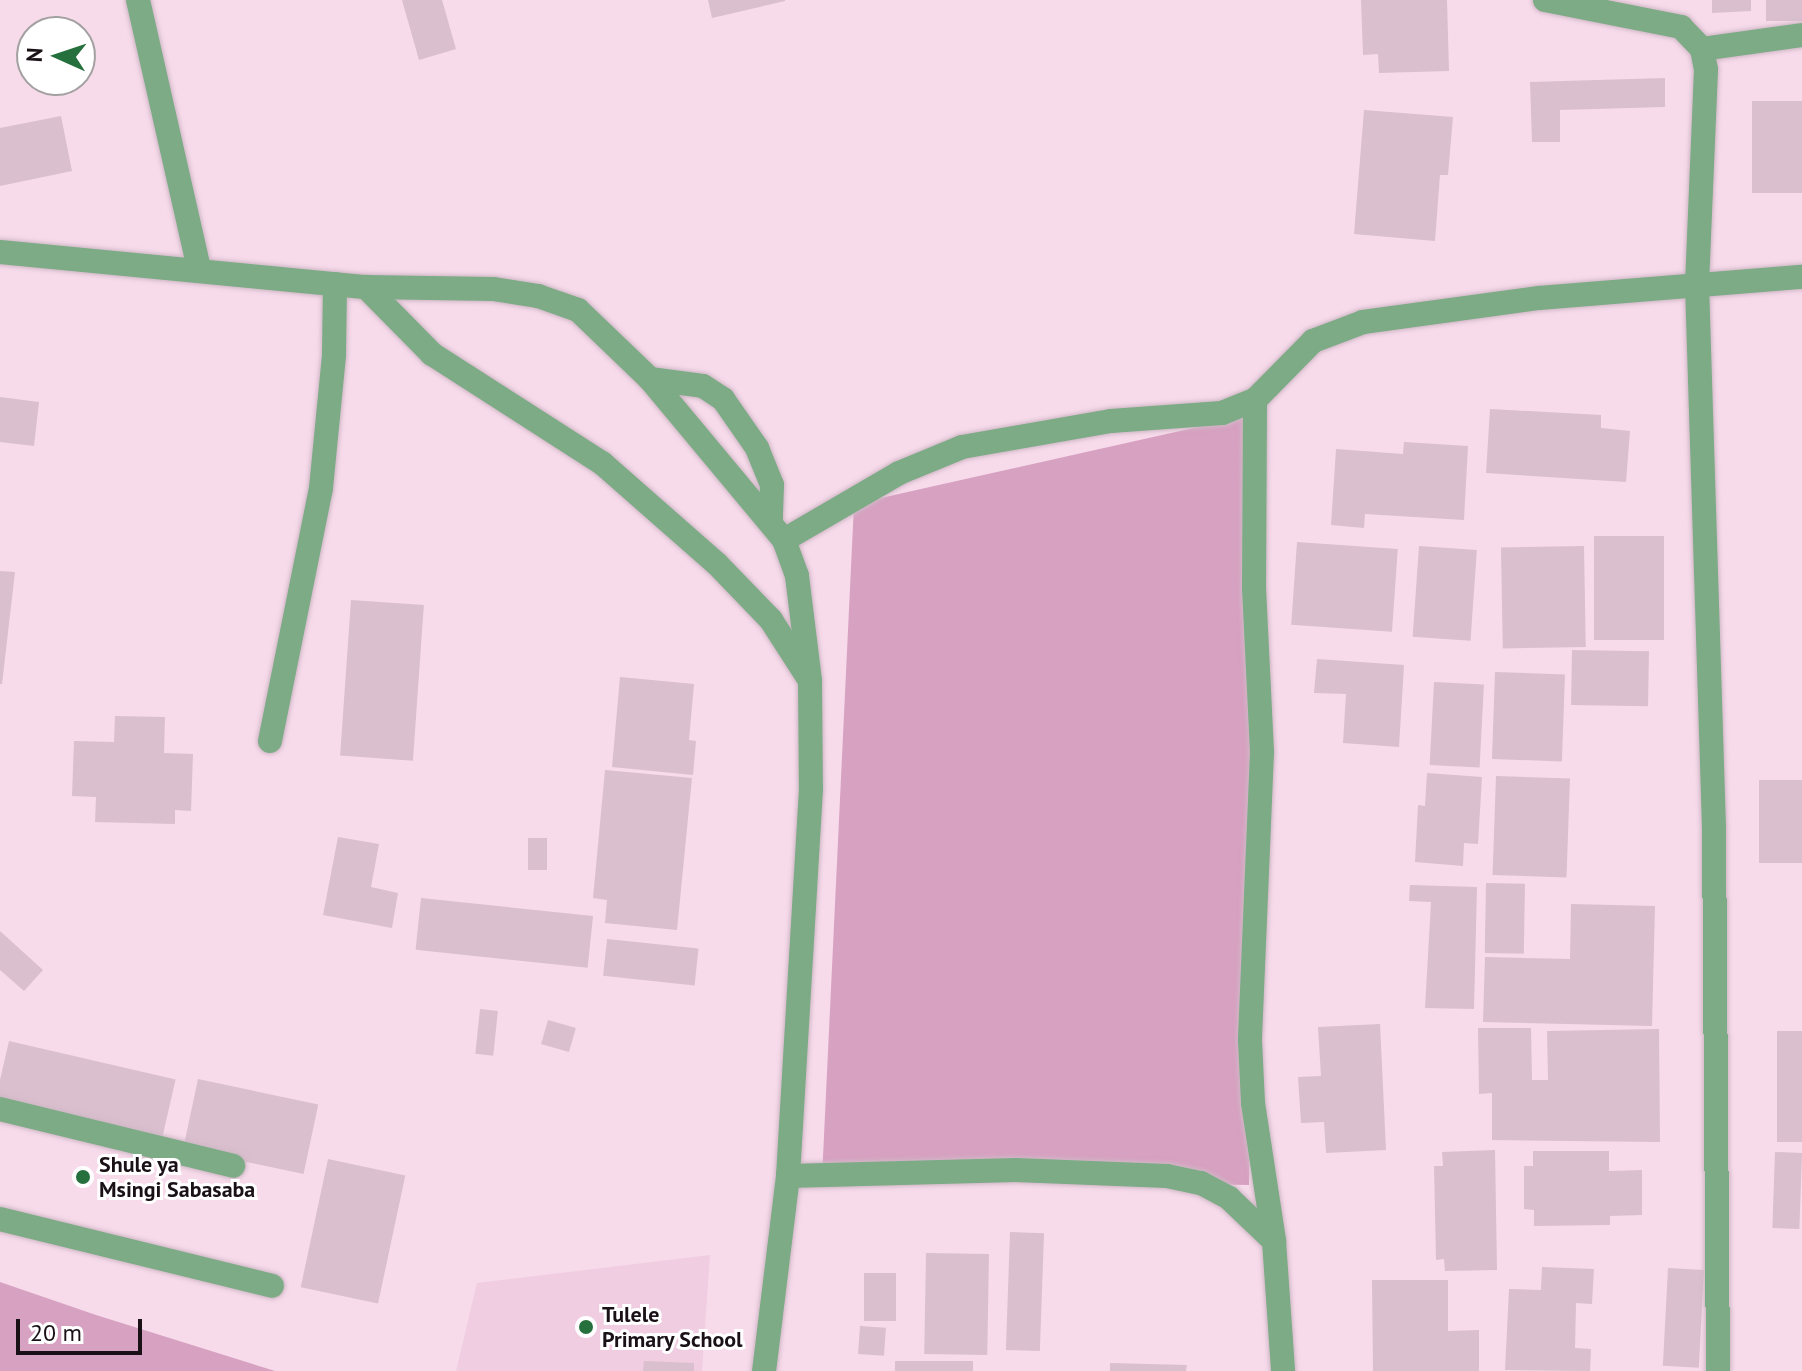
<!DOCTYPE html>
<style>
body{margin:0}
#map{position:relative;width:1802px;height:1371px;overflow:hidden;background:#f7dbeb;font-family:"PT Sans",sans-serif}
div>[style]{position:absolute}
.built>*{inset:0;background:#f0cde1}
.green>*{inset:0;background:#d7a1c1}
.building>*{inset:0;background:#dabfce;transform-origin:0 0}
.roads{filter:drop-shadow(0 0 2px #cfb7c5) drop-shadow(0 0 2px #cfb7c5)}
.lane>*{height:24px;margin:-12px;padding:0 12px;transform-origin:12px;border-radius:12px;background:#7cab86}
.street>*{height:24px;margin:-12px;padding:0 12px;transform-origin:12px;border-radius:12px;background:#7cab86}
.dots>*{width:22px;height:22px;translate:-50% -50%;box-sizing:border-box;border:4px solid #fff;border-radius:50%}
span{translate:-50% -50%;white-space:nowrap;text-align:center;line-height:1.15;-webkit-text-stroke:6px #fff;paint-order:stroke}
.poi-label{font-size:22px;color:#1a1117;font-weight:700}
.left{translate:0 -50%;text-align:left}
.north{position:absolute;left:16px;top:16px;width:80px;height:80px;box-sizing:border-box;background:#fff;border:2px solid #a3a0a2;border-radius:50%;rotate:273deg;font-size:22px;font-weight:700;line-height:32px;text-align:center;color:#1a1117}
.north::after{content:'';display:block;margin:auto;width:28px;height:36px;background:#26703e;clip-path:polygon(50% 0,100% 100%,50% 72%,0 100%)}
.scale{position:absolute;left:16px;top:1319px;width:126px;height:36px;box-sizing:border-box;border:4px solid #1a1117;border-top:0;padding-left:10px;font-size:24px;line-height:28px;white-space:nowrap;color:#1a1117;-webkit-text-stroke:6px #fff;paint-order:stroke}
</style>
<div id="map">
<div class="built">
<i style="clip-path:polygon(710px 1255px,702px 1371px,456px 1371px,477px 1283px)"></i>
</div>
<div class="green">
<i style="clip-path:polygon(1260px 413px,1249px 1185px,822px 1178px,854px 504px)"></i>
<i style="clip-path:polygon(0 1282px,96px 1315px,275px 1371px,0 1371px)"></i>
</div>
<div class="building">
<i style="clip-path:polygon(402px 0,442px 0,456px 49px,419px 60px)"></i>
<i style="clip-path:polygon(708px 0,785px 0,785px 1px,712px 18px)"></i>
<i style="clip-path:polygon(1361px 0,1447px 0,1449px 71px,1379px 73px,1378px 54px,1363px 55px)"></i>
<i style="clip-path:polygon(1712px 0,1751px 0,1751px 11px,1712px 13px)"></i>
<i style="left:1766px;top:0;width:36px;height:21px"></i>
<i style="clip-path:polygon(1665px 78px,1665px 107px,1560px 110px,1560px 142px,1532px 142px,1530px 82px)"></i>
<i style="left:1802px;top:101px;width:92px;height:50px;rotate:90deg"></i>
<i style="clip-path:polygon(1364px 110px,1453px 117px,1448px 175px,1440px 175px,1435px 241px,1354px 234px)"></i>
<i style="clip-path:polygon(61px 116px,72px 171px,0 186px,0 128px)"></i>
<i style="clip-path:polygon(0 397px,39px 402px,34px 446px,0 442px)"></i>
<i style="clip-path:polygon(1490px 409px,1601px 415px,1601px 428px,1630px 431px,1626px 482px,1486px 473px)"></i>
<i style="clip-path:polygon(1404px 442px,1468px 446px,1464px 520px,1365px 514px,1364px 528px,1331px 525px,1336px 449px,1403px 454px)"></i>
<i style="left:1594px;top:536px;width:70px;height:104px"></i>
<i style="left:1297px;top:542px;width:101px;height:83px;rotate:4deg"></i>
<i style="left:1419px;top:546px;width:58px;height:91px;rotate:4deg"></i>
<i style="left:1584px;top:546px;width:101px;height:83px;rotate:89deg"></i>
<i style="clip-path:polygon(0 571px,15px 572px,2px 684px,0 684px)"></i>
<i style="left:351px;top:600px;width:73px;height:156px;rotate:4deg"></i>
<i style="left:1572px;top:650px;width:77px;height:55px;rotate:1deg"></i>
<i style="clip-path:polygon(1317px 659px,1404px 665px,1399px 747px,1343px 743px,1346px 694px,1314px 693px)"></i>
<i style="left:1495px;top:672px;width:70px;height:87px;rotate:2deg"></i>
<i style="clip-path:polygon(620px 677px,694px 684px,689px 740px,696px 741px,693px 775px,612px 767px)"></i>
<i style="left:1434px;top:682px;width:50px;height:83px;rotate:3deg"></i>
<i style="clip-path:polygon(115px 716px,165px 717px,164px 753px,193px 754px,191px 811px,175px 810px,175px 824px,95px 822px,96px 797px,72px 796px,74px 741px,114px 742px)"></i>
<i style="clip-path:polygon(605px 770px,692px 778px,677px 930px,605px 923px,607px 900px,593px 898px)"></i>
<i style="clip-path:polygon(1427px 773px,1482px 777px,1478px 844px,1464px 843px,1463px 866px,1415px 862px,1418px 805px,1425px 806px)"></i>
<i style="left:1496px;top:776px;width:74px;height:99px;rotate:2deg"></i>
<i style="left:1759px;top:780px;width:43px;height:83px"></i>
<i style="clip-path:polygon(338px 837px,379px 844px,371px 887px,398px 893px,392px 928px,323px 915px)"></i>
<i style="left:528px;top:838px;width:19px;height:32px"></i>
<i style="left:1486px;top:883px;width:39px;height:70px;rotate:1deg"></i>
<i style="clip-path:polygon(1410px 885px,1477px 887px,1474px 1009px,1425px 1008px,1431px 902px,1409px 901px)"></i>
<i style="left:421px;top:898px;width:173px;height:52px;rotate:6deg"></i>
<i style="clip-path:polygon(1571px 904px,1655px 906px,1652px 1026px,1483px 1022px,1485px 957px,1570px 959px)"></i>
<i style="clip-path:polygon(0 931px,43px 970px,24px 991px,0 970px)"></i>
<i style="left:607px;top:939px;width:92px;height:37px;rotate:6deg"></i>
<i style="left:480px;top:1009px;width:18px;height:45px;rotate:6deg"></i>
<i style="left:548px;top:1020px;width:29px;height:25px;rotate:16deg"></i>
<i style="clip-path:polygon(1380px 1024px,1386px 1150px,1326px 1153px,1324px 1122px,1301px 1123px,1298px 1077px,1321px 1076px,1318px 1027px)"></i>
<i style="clip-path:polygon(1478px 1028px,1531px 1028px,1532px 1080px,1548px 1080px,1547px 1031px,1659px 1029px,1660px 1142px,1492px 1140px,1492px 1093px,1479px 1094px)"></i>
<i style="left:1802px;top:1031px;width:111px;height:25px;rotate:90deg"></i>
<i style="left:9px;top:1041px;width:171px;height:60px;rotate:13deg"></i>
<i style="left:198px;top:1079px;width:123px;height:71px;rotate:12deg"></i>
<i style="clip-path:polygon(1495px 1150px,1497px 1270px,1445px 1271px,1444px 1259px,1436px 1260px,1434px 1166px,1443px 1166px,1442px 1152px)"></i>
<i style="clip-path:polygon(1533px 1151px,1609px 1151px,1609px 1171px,1642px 1170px,1642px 1215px,1610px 1216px,1610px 1225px,1534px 1226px,1534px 1210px,1524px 1209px,1524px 1166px,1533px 1166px)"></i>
<i style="left:1775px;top:1152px;width:27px;height:76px;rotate:2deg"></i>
<i style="left:328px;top:1159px;width:79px;height:131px;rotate:12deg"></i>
<i style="left:1010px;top:1232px;width:34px;height:118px;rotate:2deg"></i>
<i style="left:926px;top:1253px;width:63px;height:101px;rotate:1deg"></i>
<i style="clip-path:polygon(1542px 1267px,1594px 1269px,1592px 1304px,1576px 1303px,1575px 1348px,1591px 1349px,1590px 1371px,1505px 1370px,1509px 1289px,1541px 1290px)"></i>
<i style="left:1668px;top:1268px;width:36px;height:98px;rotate:3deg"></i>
<i style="left:896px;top:1273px;width:48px;height:32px;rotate:90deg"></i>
<i style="clip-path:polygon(1372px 1280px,1448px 1280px,1448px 1331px,1479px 1330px,1479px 1371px,1373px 1371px)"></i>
<i style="left:860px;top:1326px;width:26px;height:28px;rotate:4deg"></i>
<i style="clip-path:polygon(644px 1361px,694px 1363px,694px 1371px,643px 1371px)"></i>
<i style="left:895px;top:1361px;width:78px;height:10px"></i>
<i style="clip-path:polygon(1110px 1363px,1187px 1365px,1186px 1371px,1110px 1371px)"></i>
</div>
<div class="roads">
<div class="lane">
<i style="left:0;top:1109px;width:240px;rotate:13.7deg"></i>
<i style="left:0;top:1219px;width:280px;rotate:13.8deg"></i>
</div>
<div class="street">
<i style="left:138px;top:0;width:276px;rotate:77.2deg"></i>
<i style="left:1545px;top:0;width:139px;rotate:11.2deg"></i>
<i style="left:1681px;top:27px;width:30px;rotate:46deg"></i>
<i style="left:1702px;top:49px;width:21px;rotate:79deg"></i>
<i style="left:1706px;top:70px;width:214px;rotate:92.4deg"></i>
<i style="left:1697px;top:284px;width:544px;rotate:88.21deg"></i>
<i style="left:1714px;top:828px;width:543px;rotate:89.58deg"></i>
<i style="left:1702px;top:49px;width:101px;rotate:-8deg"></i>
<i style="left:0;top:252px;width:368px;rotate:5.5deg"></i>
<i style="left:366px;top:287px;width:127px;rotate:0.9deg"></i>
<i style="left:493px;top:289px;width:46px;rotate:8.8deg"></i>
<i style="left:538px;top:296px;width:42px;rotate:19.3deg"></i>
<i style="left:578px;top:310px;width:100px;rotate:43.8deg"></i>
<i style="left:650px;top:379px;width:209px;rotate:50.2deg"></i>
<i style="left:784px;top:540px;width:38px;rotate:70deg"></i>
<i style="left:797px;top:576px;width:106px;rotate:82.9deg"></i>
<i style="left:810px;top:681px;width:108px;rotate:89.5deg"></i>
<i style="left:811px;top:789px;width:388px;rotate:93.4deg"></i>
<i style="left:788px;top:1176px;width:196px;rotate:97deg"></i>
<i style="left:366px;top:287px;width:94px;rotate:45.4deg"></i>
<i style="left:432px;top:354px;width:202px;rotate:32.7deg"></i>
<i style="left:602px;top:463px;width:153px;rotate:41.3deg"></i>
<i style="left:717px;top:564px;width:78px;rotate:46deg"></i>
<i style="left:771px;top:620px;width:67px;rotate:57.3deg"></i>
<i style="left:650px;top:379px;width:53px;rotate:7.5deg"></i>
<i style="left:703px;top:386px;width:24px;rotate:33deg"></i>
<i style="left:723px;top:399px;width:60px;rotate:55.2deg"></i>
<i style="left:757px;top:448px;width:40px;rotate:68deg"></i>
<i style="left:772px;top:485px;width:38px;rotate:92deg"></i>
<i style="left:1255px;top:400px;width:188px;rotate:90.3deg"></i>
<i style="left:1254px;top:588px;width:164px;rotate:87.2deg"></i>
<i style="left:1262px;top:752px;width:289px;rotate:92.4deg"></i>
<i style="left:1250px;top:1041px;width:62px;rotate:87.2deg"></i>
<i style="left:1253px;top:1103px;width:140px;rotate:81.3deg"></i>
<i style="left:1274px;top:1241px;width:130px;rotate:86deg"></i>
<i style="left:784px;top:540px;width:133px;rotate:-30.2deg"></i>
<i style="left:899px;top:473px;width:68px;rotate:-22.4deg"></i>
<i style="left:962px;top:447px;width:151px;rotate:-9.9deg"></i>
<i style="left:1111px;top:421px;width:111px;rotate:-4.1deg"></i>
<i style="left:1222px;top:413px;width:35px;rotate:-22deg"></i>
<i style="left:1255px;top:400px;width:83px;rotate:-45.5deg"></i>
<i style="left:1313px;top:341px;width:53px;rotate:-20.8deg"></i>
<i style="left:1363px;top:322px;width:178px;rotate:-7.8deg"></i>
<i style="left:1539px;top:298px;width:264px;rotate:-4.6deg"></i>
<i style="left:270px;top:741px;width:258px;rotate:-78.6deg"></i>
<i style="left:321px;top:488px;width:134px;rotate:-84.4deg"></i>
<i style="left:334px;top:355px;width:71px;rotate:-89.2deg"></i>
<i style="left:788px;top:1176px;width:228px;rotate:-1.5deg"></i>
<i style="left:1016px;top:1170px;width:151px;rotate:2.3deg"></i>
<i style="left:1167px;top:1176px;width:35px;rotate:12deg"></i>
<i style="left:1201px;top:1183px;width:32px;rotate:28deg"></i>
<i style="left:1229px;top:1198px;width:62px;rotate:43.7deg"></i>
</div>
</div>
<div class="dots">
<i style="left:83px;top:1177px;background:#26703e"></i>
<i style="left:586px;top:1327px;background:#26703e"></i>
</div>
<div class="poi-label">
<span class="left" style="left:99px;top:1177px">Shule ya<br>Msingi Sabasaba</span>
<span class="left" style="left:602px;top:1327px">Tulele<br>Primary School</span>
</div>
<div class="north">N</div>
<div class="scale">20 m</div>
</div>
